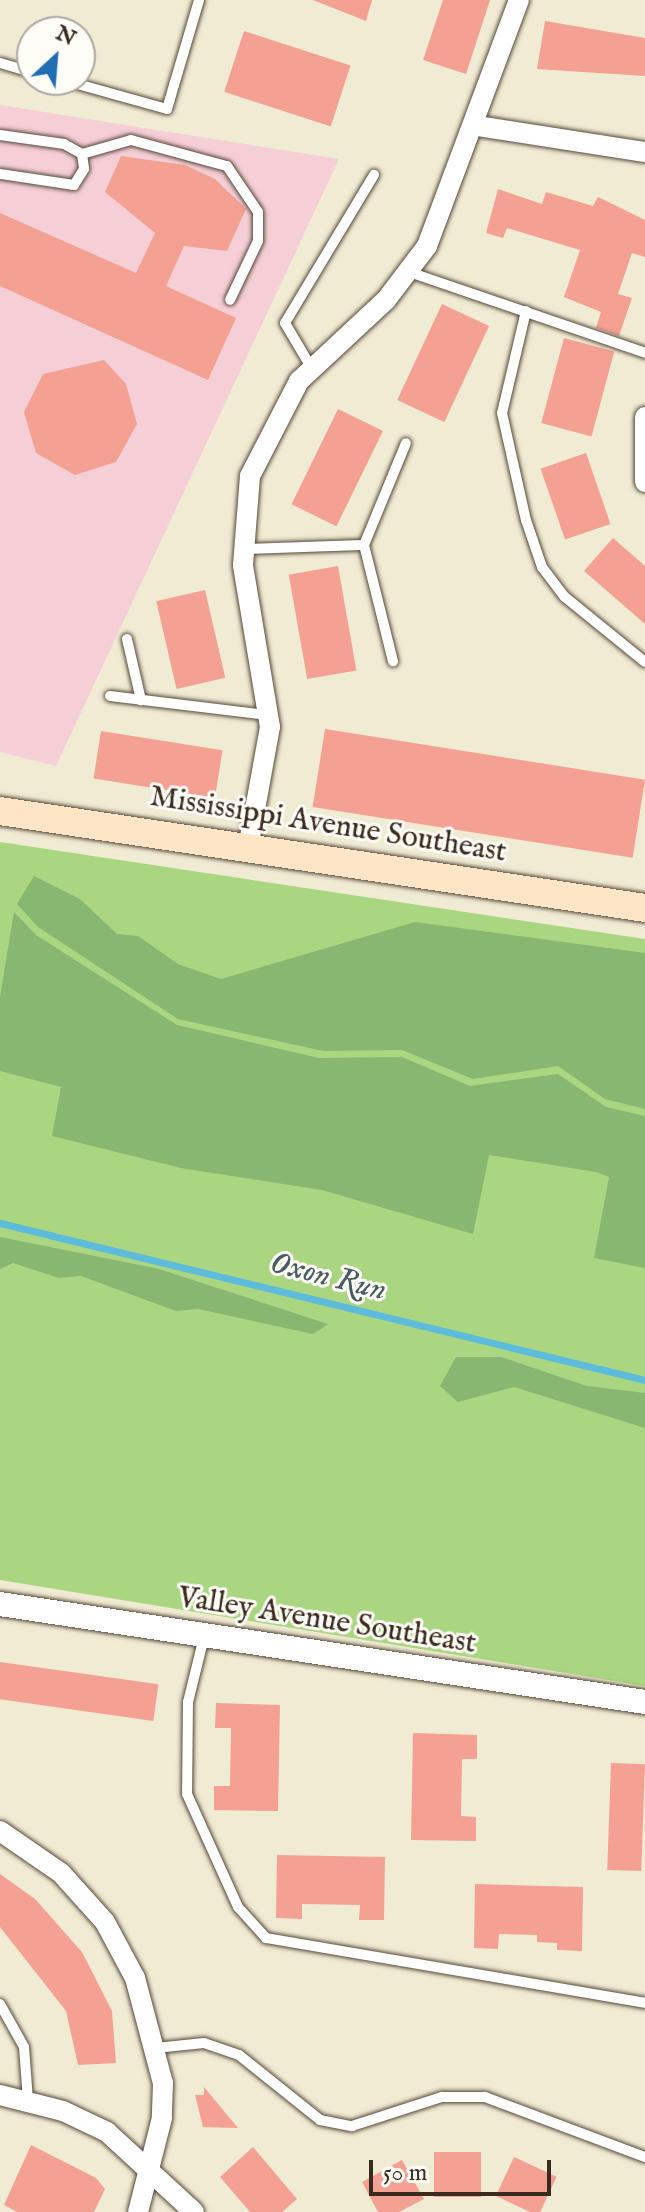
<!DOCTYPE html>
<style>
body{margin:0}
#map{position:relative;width:645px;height:2212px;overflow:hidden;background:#f0ebd3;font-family:"IM FELL English",serif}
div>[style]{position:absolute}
.built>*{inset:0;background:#f6cfd6}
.green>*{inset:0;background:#aad682}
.forest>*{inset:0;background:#87b770}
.stream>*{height:7px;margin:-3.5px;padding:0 3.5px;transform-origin:3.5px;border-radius:3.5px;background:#5dbbdb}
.building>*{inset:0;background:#f4a093;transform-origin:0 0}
.roads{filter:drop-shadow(0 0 2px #564739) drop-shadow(0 0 2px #564739)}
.service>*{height:10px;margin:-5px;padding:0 5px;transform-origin:5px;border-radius:5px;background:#fff}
.minor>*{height:20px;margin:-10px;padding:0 10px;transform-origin:10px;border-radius:10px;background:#fff}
.tertiary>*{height:24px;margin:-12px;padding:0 12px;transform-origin:12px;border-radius:12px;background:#fff}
.secondary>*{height:28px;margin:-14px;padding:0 14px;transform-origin:14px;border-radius:14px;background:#fee5c5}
span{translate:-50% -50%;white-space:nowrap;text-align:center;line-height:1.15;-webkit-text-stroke:6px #fdfcf7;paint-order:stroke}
.street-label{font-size:30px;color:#3b2a1e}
.water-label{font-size:32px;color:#475d60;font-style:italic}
.north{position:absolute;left:16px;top:16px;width:80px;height:80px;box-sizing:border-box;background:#fdfcf7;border:2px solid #afa8a0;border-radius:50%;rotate:26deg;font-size:22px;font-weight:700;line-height:32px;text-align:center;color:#3b2a1e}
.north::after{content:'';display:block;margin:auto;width:28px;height:36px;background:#1f6fb2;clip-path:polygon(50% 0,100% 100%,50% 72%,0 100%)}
.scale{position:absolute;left:369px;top:2160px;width:182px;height:36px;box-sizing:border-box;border:4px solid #3b2a1e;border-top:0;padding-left:10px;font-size:24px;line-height:28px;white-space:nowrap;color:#3b2a1e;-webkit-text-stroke:6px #fdfcf7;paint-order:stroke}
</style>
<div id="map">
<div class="built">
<i style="clip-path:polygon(0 105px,339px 159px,56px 766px,0 752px)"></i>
</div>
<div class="green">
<i style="clip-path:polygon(0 842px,645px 939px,645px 1686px,0 1580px)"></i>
</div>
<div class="forest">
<i style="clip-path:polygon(34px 876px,80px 899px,117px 934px,138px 936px,178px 964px,221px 979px,415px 922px,645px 953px,645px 1109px,605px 1099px,558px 1066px,473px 1079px,402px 1050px,323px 1051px,178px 1019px,38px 927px,17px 904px)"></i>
<i style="clip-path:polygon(14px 912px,36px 935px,177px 1025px,319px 1058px,402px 1057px,470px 1086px,558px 1074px,606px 1107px,645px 1116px,645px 1268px,594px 1258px,609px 1177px,596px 1172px,489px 1155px,473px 1234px,322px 1190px,181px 1168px,52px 1136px,61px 1087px,0 1071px,0 997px)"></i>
<i style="clip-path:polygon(0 1237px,159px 1269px,328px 1324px,313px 1334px,198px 1309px,176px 1311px,81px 1276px,59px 1278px,13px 1263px,0 1269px)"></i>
<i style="clip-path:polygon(456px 1357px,501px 1357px,587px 1386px,645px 1393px,645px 1428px,514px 1387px,458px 1402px,440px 1386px)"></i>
</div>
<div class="stream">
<i style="left:0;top:1223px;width:664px;rotate:13.68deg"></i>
</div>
<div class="building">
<i style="clip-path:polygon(313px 0,372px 0,366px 21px)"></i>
<i style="clip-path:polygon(443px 0,490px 0,466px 74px,423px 60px)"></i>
<i style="clip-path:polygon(545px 21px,645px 38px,645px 76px,537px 69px)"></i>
<i style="left:244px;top:31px;width:112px;height:64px;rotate:18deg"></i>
<i style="clip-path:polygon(121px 156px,185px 165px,215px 179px,246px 209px,227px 251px,184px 246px,166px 286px,236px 318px,208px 380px,0 286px,0 213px,136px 273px,155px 233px,105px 192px)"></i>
<i style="clip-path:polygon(498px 189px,542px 204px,546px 192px,593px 206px,598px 197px,645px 220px,645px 257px,632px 253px,618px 294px,632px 298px,619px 336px,596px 328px,601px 312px,564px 297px,580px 250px,507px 228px,503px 238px,486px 233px)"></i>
<i style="left:442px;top:304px;width:52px;height:106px;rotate:25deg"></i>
<i style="left:564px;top:338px;width:52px;height:88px;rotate:15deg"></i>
<i style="clip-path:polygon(104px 360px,126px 384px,137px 424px,116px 462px,75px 475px,36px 453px,24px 412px,43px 374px)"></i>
<i style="left:338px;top:409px;width:50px;height:106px;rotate:26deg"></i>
<i style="left:586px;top:453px;width:75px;height:48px;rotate:71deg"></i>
<i style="clip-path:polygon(613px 538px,645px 566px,645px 624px,584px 571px)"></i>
<i style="left:338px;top:566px;width:106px;height:50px;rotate:80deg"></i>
<i style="left:205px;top:590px;width:90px;height:50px;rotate:77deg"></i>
<i style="left:325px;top:729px;width:324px;height:79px;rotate:9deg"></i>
<i style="left:101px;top:731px;width:123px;height:48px;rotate:9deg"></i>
<i style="left:0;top:1662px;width:160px;height:37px;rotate:8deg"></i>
<i style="clip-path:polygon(216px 1703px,280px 1705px,278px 1811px,214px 1810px,214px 1786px,230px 1786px,231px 1728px,215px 1728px)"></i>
<i style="clip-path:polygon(413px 1733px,477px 1735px,477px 1759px,462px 1759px,461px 1816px,476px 1817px,476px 1841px,411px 1840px)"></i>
<i style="left:611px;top:1763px;width:34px;height:107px;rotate:2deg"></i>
<i style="clip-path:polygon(277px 1855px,385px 1857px,384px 1920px,359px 1920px,360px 1905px,302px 1904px,302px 1919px,276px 1918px)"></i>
<i style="clip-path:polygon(0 1874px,35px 1899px,82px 1952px,112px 2011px,116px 2063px,78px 2065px,66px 2011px,0 1927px)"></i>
<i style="clip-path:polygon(475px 1884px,583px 1887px,582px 1951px,557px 1950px,557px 1943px,537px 1942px,537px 1935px,499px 1934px,498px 1949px,474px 1948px)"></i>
<i style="clip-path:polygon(204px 2087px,238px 2128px,203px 2127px,195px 2095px,204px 2095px)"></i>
<i style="clip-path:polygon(31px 2145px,96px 2178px,105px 2189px,94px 2212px,17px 2212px,4px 2205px)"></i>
<i style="clip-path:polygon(253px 2147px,297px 2199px,282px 2212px,250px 2212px,220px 2177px)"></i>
<i style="left:434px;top:2152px;width:47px;height:45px"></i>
<i style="left:514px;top:2157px;width:47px;height:43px;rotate:25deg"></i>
<i style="clip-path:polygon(402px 2160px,424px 2199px,399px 2212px,378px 2212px,362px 2182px)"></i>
</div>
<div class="roads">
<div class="service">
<i style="left:0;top:63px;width:33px;rotate:16deg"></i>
<i style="left:63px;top:80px;width:108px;rotate:15.6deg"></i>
<i style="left:167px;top:109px;width:114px;rotate:-73.6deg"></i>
<i style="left:0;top:135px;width:65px;rotate:8deg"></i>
<i style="left:64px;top:144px;width:21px;rotate:29deg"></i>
<i style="left:82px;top:154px;width:15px;rotate:82deg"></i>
<i style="left:84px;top:169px;width:19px;rotate:122deg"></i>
<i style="left:74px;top:185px;width:75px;rotate:-171.5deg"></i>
<i style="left:82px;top:154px;width:51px;rotate:-15.9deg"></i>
<i style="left:131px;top:140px;width:99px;rotate:15.2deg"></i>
<i style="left:227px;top:166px;width:55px;rotate:56deg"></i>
<i style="left:258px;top:212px;width:29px;rotate:90deg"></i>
<i style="left:258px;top:241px;width:65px;rotate:115.4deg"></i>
<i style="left:409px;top:272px;width:250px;rotate:18.9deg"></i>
<i style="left:526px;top:311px;width:105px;rotate:103.2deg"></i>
<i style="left:502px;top:413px;width:110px;rotate:77.4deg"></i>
<i style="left:526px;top:520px;width:50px;rotate:71.2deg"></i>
<i style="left:542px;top:567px;width:38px;rotate:53deg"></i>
<i style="left:565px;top:597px;width:103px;rotate:39.1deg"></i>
<i style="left:311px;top:367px;width:51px;rotate:-120.6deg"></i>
<i style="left:285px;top:323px;width:173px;rotate:-59deg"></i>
<i style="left:364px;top:545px;width:120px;rotate:76deg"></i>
<i style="left:244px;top:549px;width:120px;rotate:-1.9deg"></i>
<i style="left:364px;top:545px;width:110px;rotate:-67.6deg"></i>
<i style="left:127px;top:639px;width:63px;rotate:77.1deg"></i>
<i style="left:110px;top:696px;width:159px;rotate:6.9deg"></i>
<i style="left:204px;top:1637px;width:67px;rotate:103.8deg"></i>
<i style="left:188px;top:1702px;width:92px;rotate:90.6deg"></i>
<i style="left:187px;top:1794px;width:124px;rotate:65.7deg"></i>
<i style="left:238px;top:1907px;width:42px;rotate:47.9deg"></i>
<i style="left:266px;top:1938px;width:385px;rotate:9.7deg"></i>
<i style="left:0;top:2004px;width:49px;rotate:60.8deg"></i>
<i style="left:24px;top:2047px;width:53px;rotate:85.7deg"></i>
<i style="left:156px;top:2048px;width:48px;rotate:-5.9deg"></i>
<i style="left:204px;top:2043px;width:37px;rotate:19deg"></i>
<i style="left:239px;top:2055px;width:104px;rotate:38.7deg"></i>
<i style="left:320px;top:2120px;width:33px;rotate:11deg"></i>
<i style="left:352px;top:2126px;width:95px;rotate:-17.9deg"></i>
<i style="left:442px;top:2097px;width:43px"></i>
<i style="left:485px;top:2097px;width:171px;rotate:20.6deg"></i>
</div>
<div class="minor">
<i style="left:477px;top:126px;width:170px;rotate:8.8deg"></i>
<i style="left:645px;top:417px;width:65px;rotate:90deg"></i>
<i style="left:248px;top:848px;width:123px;rotate:-79.7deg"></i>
<i style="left:270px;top:727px;width:164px;rotate:-99.5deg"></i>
<i style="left:243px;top:565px;width:89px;rotate:-85.5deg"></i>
<i style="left:250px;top:476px;width:107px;rotate:-62.7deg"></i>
<i style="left:299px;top:381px;width:119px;rotate:-43deg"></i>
<i style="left:386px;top:300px;width:68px;rotate:-52.8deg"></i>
<i style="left:427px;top:246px;width:263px;rotate:-69.5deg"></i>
<i style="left:0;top:1831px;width:74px;rotate:34.5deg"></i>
<i style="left:61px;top:1873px;width:66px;rotate:48.1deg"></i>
<i style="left:105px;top:1922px;width:64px;rotate:61.8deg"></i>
<i style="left:135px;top:1978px;width:109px;rotate:75.1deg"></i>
<i style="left:163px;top:2083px;width:35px;rotate:92deg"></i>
<i style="left:162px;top:2118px;width:97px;rotate:104.3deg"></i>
<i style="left:0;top:2095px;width:65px;rotate:14.3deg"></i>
<i style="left:63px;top:2111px;width:49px;rotate:25.5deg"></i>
<i style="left:107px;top:2132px;width:118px;rotate:42.6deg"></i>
</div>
<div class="tertiary">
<i style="left:0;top:1604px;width:652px;rotate:8.64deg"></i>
</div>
<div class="secondary">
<i style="left:0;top:811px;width:652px;rotate:8.55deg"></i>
</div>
</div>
<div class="street-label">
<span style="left:328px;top:825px;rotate:9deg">Mississippi Avenue Southeast</span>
<span style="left:327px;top:1621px;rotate:9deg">Valley Avenue Southeast</span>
</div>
<div class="water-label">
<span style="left:328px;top:1278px;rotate:14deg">Oxon Run</span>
</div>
<div class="north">N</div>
<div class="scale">50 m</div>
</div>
